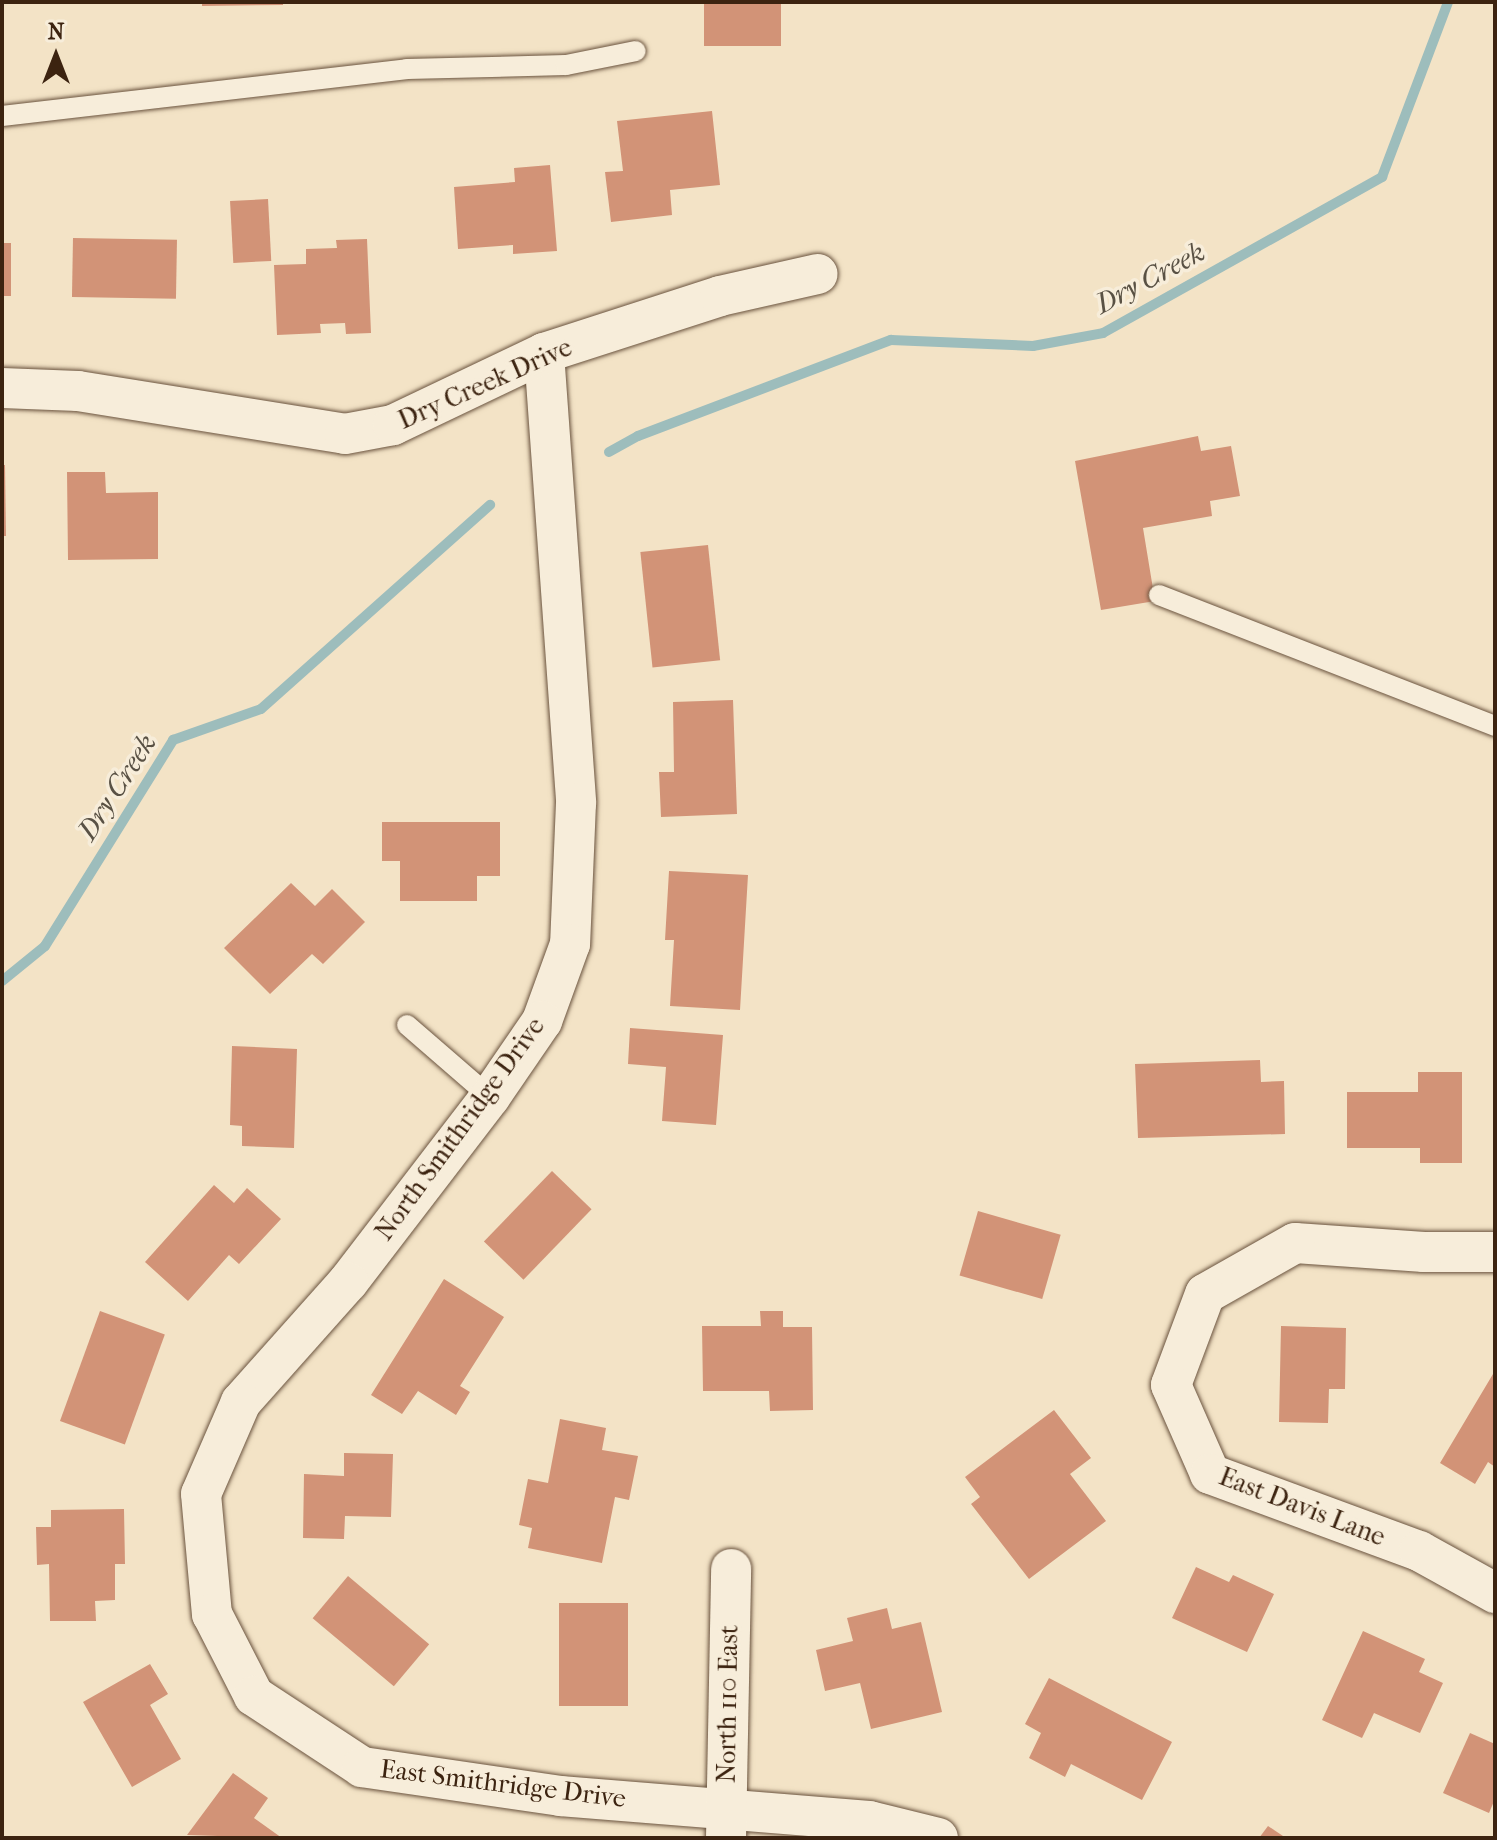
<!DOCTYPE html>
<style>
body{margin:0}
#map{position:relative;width:1497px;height:1840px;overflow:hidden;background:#f3e3c6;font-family:"IM FELL French Canon",serif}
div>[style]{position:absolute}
.stream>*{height:10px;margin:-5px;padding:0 5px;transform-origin:5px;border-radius:5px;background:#9dbdbc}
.building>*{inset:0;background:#d29377;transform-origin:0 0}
.roads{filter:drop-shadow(0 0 2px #6a533e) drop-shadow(0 0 2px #6a533e)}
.lane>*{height:20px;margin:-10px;padding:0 10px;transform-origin:10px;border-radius:10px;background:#f7edda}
.street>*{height:40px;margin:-20px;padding:0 20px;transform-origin:20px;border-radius:20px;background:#f7edda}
span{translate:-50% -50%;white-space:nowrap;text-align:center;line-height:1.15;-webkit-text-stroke:7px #f7edda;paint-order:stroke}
.street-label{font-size:26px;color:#3c2310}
.water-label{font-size:28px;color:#595144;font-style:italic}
.frame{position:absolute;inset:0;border:4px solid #3c2310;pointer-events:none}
.north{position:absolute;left:16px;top:16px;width:80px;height:80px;-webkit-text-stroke:6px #f7edda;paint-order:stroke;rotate:0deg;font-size:22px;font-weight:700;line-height:32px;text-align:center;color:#3c2310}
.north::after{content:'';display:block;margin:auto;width:28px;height:36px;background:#3c2310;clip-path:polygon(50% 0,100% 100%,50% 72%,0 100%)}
</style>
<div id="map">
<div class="stream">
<i style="left:609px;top:452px;width:33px;rotate:-29deg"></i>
<i style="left:638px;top:436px;width:271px;rotate:-20.8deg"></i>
<i style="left:891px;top:340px;width:142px;rotate:2.4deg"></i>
<i style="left:1033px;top:346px;width:71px;rotate:-10.5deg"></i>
<i style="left:1103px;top:333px;width:320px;rotate:-29.2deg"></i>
<i style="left:1382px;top:177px;width:187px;rotate:-69.3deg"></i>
<i style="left:2px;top:981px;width:55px;rotate:-39.1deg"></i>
<i style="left:45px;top:946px;width:243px;rotate:-58.1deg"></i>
<i style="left:173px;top:740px;width:93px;rotate:-19.4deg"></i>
<i style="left:261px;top:709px;width:307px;rotate:-41.7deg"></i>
</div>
<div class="building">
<i style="clip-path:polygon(202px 2px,283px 2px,283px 5px,202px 6px)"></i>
<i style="left:704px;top:2px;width:77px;height:44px"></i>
<i style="clip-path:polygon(712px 111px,720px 185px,670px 190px,672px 215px,611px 222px,605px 172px,623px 171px,617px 121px)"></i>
<i style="clip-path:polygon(550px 165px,557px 251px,513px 254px,513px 245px,458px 249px,454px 187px,515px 182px,514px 168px)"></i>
<i style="left:268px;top:199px;width:62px;height:38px;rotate:87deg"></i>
<i style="left:73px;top:238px;width:104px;height:59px;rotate:1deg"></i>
<i style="clip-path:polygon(367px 239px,371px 333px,346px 334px,345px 323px,320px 324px,321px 333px,277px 335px,274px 265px,306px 264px,306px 249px,337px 248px,336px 240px)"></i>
<i style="left:2px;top:243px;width:9px;height:53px"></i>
<i style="clip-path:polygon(1198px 436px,1201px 451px,1231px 446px,1240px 496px,1210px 501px,1212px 516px,1143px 528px,1155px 601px,1101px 610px,1075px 461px)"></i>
<i style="clip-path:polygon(2px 465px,5px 465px,6px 536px,2px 536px)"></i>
<i style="clip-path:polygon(67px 472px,105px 472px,106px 493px,158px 492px,158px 559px,68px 560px)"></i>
<i style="left:708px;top:545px;width:116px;height:68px;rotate:84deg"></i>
<i style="clip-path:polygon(733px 700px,737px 814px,661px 817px,659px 772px,674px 772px,673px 702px)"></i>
<i style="clip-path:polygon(382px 822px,500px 822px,500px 876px,477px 876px,477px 901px,400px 901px,400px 861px,382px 861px)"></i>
<i style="clip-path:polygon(669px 871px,748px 875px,740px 1010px,670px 1006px,674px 940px,665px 940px)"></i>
<i style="clip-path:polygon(291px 883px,315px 906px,332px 889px,365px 922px,323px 964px,312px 954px,270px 994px,224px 948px)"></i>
<i style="clip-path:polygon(630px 1028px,723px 1035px,716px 1125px,662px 1121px,666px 1067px,628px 1064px)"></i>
<i style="clip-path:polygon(232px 1046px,297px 1049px,294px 1148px,242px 1146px,242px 1126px,230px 1125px)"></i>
<i style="clip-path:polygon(1260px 1060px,1261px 1082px,1284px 1081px,1285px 1134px,1138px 1138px,1135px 1064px)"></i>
<i style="clip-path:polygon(1418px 1072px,1462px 1072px,1462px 1163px,1420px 1163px,1420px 1148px,1347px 1148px,1347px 1092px,1418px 1092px)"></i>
<i style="left:552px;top:1171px;width:55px;height:98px;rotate:44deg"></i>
<i style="clip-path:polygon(214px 1185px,234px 1203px,247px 1188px,281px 1219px,239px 1264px,229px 1255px,188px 1301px,145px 1262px)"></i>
<i style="left:978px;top:1211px;width:86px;height:67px;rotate:16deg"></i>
<i style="clip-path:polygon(444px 1279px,504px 1317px,460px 1386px,470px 1392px,456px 1415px,418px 1391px,402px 1414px,371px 1395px)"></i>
<i style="left:100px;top:1311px;width:69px;height:117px;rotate:20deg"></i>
<i style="clip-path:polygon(760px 1311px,783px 1311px,783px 1327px,812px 1327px,813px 1410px,770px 1411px,769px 1391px,703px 1391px,702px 1326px,761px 1326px)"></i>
<i style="clip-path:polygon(1281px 1326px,1346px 1328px,1345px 1389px,1329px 1389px,1328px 1423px,1279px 1422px)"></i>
<i style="clip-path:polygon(1493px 1374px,1495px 1467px,1488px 1462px,1475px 1484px,1440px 1463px)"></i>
<i style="clip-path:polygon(1054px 1410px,1091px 1458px,1070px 1474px,1106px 1521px,1029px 1579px,971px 1504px,980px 1497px,965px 1477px)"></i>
<i style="clip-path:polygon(560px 1419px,606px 1428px,602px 1450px,638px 1456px,629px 1500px,615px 1497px,602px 1563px,528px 1548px,532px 1528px,519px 1525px,528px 1479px,548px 1483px)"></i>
<i style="clip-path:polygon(344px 1453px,393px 1454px,391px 1517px,345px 1516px,344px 1539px,303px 1538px,304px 1474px,344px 1476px)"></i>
<i style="clip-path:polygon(124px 1509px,125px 1564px,115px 1564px,115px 1600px,95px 1601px,96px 1621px,50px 1621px,49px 1564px,37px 1565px,36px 1527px,51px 1527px,51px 1510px)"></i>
<i style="clip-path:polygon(1196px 1567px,1229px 1582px,1233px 1575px,1274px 1594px,1247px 1652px,1172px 1618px)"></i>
<i style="left:348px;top:1576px;width:106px;height:55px;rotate:40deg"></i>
<i style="left:559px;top:1603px;width:69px;height:103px"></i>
<i style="clip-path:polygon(887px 1608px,892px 1629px,921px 1622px,942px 1712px,871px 1729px,860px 1683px,825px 1691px,816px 1650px,853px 1641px,847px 1618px)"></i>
<i style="clip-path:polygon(1363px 1631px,1425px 1659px,1419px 1672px,1443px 1683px,1420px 1733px,1374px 1713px,1362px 1738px,1322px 1720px)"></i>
<i style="clip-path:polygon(150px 1664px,168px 1694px,150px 1705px,181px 1759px,132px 1787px,83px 1702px)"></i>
<i style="clip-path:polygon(1049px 1678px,1172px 1742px,1142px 1800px,1071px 1764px,1065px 1777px,1029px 1758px,1041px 1733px,1025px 1724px)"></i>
<i style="clip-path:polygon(1470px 1733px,1495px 1744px,1495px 1799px,1489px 1813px,1443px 1793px)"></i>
<i style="clip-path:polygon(233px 1773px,268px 1798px,254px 1818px,282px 1838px,187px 1835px)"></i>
<i style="clip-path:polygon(1268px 1826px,1286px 1838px,1259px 1838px)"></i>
</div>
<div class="roads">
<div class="lane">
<i style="left:2px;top:116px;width:408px;rotate:-6.6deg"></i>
<i style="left:407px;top:69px;width:159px;rotate:-1.4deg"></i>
<i style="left:566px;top:65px;width:71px;rotate:-11.3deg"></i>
<i style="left:1159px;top:595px;width:361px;rotate:21.3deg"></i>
<i style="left:407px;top:1025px;width:110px;rotate:40.9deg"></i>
</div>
<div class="street">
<i style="left:544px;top:353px;width:451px;rotate:85.9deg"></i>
<i style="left:576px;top:803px;width:141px;rotate:92.4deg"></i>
<i style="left:570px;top:944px;width:82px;rotate:110deg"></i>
<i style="left:542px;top:1021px;width:92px;rotate:124.4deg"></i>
<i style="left:490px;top:1097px;width:233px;rotate:127.5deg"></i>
<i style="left:348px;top:1282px;width:161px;rotate:131.7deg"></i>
<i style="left:241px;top:1402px;width:100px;rotate:113.5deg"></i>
<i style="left:201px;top:1494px;width:121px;rotate:84.8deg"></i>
<i style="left:212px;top:1614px;width:92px;rotate:62.9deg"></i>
<i style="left:254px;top:1696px;width:129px;rotate:33.3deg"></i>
<i style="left:362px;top:1767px;width:200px;rotate:8.3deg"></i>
<i style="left:560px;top:1796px;width:310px;rotate:4.6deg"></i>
<i style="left:869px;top:1821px;width:71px;rotate:13.8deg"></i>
<i style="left:2px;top:388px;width:76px;rotate:2.3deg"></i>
<i style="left:78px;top:391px;width:270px;rotate:9.1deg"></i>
<i style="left:345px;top:434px;width:49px;rotate:-10.6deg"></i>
<i style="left:393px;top:425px;width:167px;rotate:-25.5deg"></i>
<i style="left:544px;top:353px;width:185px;rotate:-17.9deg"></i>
<i style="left:720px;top:296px;width:100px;rotate:-12.7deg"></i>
<i style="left:1495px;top:1252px;width:71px;rotate:180deg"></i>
<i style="left:1424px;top:1252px;width:129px;rotate:-176deg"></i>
<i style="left:1295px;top:1243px;width:103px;rotate:150.5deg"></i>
<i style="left:1205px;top:1294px;width:97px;rotate:110.5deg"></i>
<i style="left:1171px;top:1385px;width:97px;rotate:66.3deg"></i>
<i style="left:1210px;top:1474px;width:223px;rotate:20.2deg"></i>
<i style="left:1419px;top:1551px;width:87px;rotate:28.9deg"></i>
<i style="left:726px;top:1838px;width:269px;rotate:-88.9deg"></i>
</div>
</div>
<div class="street-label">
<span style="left:485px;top:384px;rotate:-24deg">Dry Creek Drive</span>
<span style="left:460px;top:1129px;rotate:-54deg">North Smithridge Drive</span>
<span style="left:1302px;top:1507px;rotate:21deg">East Davis Lane</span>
<span style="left:728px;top:1704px;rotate:-89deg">North 110 East</span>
<span style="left:503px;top:1784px;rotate:7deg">East Smithridge Drive</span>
</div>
<div class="water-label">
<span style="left:1150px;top:278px;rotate:-28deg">Dry Creek</span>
<span style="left:117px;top:787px;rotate:-57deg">Dry Creek</span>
</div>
<div class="frame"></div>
<div class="north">N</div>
</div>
